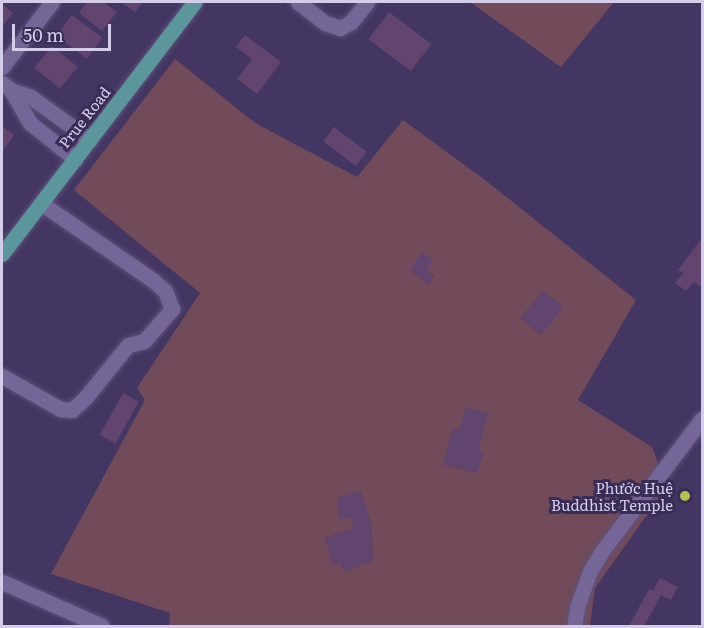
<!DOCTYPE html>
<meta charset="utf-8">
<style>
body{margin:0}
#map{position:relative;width:704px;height:628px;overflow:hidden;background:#433663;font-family:Literata,serif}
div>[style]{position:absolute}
.green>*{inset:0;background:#724b5a}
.building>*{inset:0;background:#62456f;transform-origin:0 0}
.roads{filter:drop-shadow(0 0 2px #5d5178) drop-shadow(0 0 2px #5d5178)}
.minor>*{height:15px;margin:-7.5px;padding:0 7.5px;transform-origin:7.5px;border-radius:7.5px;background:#746798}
.major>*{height:15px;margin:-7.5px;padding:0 7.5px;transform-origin:7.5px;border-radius:7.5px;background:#5b969c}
.dots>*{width:16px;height:16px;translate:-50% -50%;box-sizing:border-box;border:3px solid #392c57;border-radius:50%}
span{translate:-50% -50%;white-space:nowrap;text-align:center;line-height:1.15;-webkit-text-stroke:6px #392c57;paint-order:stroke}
.street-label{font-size:15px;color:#d3cde9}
.poi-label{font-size:15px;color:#d3cde9}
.right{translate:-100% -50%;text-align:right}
.frame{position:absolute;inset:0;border:3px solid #d3cde9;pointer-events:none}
.scale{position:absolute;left:12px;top:24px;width:99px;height:27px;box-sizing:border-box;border:3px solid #d3cde9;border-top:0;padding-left:8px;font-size:18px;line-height:21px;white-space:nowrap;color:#d3cde9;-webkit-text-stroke:4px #392c57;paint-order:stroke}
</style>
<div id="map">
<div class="green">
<i style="clip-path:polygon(470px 2px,614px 2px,561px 67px)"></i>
<i style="clip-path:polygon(evenodd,175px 59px,255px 123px,357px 177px,403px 120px,485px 180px,636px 300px,578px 400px,652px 447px,667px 487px,595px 588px,590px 626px,169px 626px,170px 613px,51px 574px,145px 400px,137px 388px,200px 293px,74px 190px,175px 59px,422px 253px,426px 270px,434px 276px,428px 284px,410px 270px,422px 253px,175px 59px,543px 291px,563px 307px,540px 334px,521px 318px,543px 291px,175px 59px,488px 413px,478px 451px,483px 452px,477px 473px,443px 464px,453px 429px,459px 431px,488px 413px,175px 59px,360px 491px,371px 523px,373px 561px,344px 571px,342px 563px,333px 564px,325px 538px,354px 528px,351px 518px,340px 518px,338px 498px,360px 491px)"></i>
</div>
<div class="building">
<i style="clip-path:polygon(87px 2px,103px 2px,117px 12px,102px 31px,79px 13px)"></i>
<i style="clip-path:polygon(121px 2px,143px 2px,135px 12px)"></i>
<i style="clip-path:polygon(2px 4px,13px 13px,2px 27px)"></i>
<i style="left:389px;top:12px;width:53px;height:34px;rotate:37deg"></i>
<i style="left:72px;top:15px;width:38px;height:26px;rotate:37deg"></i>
<i style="clip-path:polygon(245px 35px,281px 62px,257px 94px,237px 79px,252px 59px,236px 47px)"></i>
<i style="left:52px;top:46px;width:33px;height:28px;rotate:39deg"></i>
<i style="clip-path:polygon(2px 126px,14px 135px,2px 152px)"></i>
<i style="left:334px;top:127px;width:41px;height:18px;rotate:37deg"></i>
<i style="clip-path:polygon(702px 238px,702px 283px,700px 286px,694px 282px,686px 291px,675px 283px,683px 273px,678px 270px)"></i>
<i style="clip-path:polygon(422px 252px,433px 260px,426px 270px,434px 276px,428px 284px,410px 270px)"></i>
<i style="left:543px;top:291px;width:26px;height:35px;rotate:39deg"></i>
<i style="left:123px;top:393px;width:18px;height:48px;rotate:29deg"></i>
<i style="clip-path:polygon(466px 407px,489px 413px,478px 451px,483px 452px,477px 473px,443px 464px,453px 429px,459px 431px)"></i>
<i style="clip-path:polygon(360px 491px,371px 523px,373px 561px,344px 571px,342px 563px,333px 564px,325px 538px,354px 528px,351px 518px,340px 519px,338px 498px)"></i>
<i style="clip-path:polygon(660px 578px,678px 587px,671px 600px,661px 595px,644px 626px,629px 626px,649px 589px,653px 591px)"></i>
</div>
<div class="roads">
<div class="minor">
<i style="left:298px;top:2px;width:34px;rotate:38deg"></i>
<i style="left:325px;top:23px;width:16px;rotate:18deg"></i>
<i style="left:340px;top:28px;width:13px;rotate:-29deg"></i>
<i style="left:351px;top:22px;width:26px;rotate:-51deg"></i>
<i style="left:2px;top:67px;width:82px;rotate:-52.4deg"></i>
<i style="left:2px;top:83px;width:11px;rotate:38deg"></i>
<i style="left:11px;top:90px;width:21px;rotate:19deg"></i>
<i style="left:31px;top:97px;width:73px;rotate:36.1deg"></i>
<i style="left:11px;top:90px;width:38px;rotate:60deg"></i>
<i style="left:30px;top:123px;width:58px;rotate:38.7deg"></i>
<i style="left:2px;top:376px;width:67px;rotate:29.6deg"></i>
<i style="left:60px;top:409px;width:12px;rotate:5deg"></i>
<i style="left:72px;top:410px;width:19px;rotate:-43deg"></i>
<i style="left:86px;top:397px;width:67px;rotate:-51.1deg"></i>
<i style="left:128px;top:345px;width:16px;rotate:-14deg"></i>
<i style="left:144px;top:341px;width:43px;rotate:-48.8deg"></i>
<i style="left:172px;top:309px;width:19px;rotate:-111deg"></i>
<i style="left:165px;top:291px;width:15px;rotate:-138deg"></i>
<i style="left:154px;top:281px;width:137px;rotate:-145.4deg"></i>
<i style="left:2px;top:582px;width:109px;rotate:23.7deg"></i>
<i style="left:574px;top:626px;width:22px;rotate:-80deg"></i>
<i style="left:578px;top:604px;width:33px;rotate:-70deg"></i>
<i style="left:589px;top:573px;width:26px;rotate:-59deg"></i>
<i style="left:602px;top:551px;width:166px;rotate:-52.9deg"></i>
</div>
<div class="major">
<i style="left:2px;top:254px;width:317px;rotate:-52.6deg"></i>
</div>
</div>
<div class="dots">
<i style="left:685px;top:496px;background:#b4c24a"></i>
</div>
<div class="street-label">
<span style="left:84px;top:117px;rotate:-52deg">Prue Road</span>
</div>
<div class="poi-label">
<span class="right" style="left:673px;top:496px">Phước Huệ<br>Buddhist Temple</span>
</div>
<div class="frame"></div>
<div class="scale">50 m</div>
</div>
